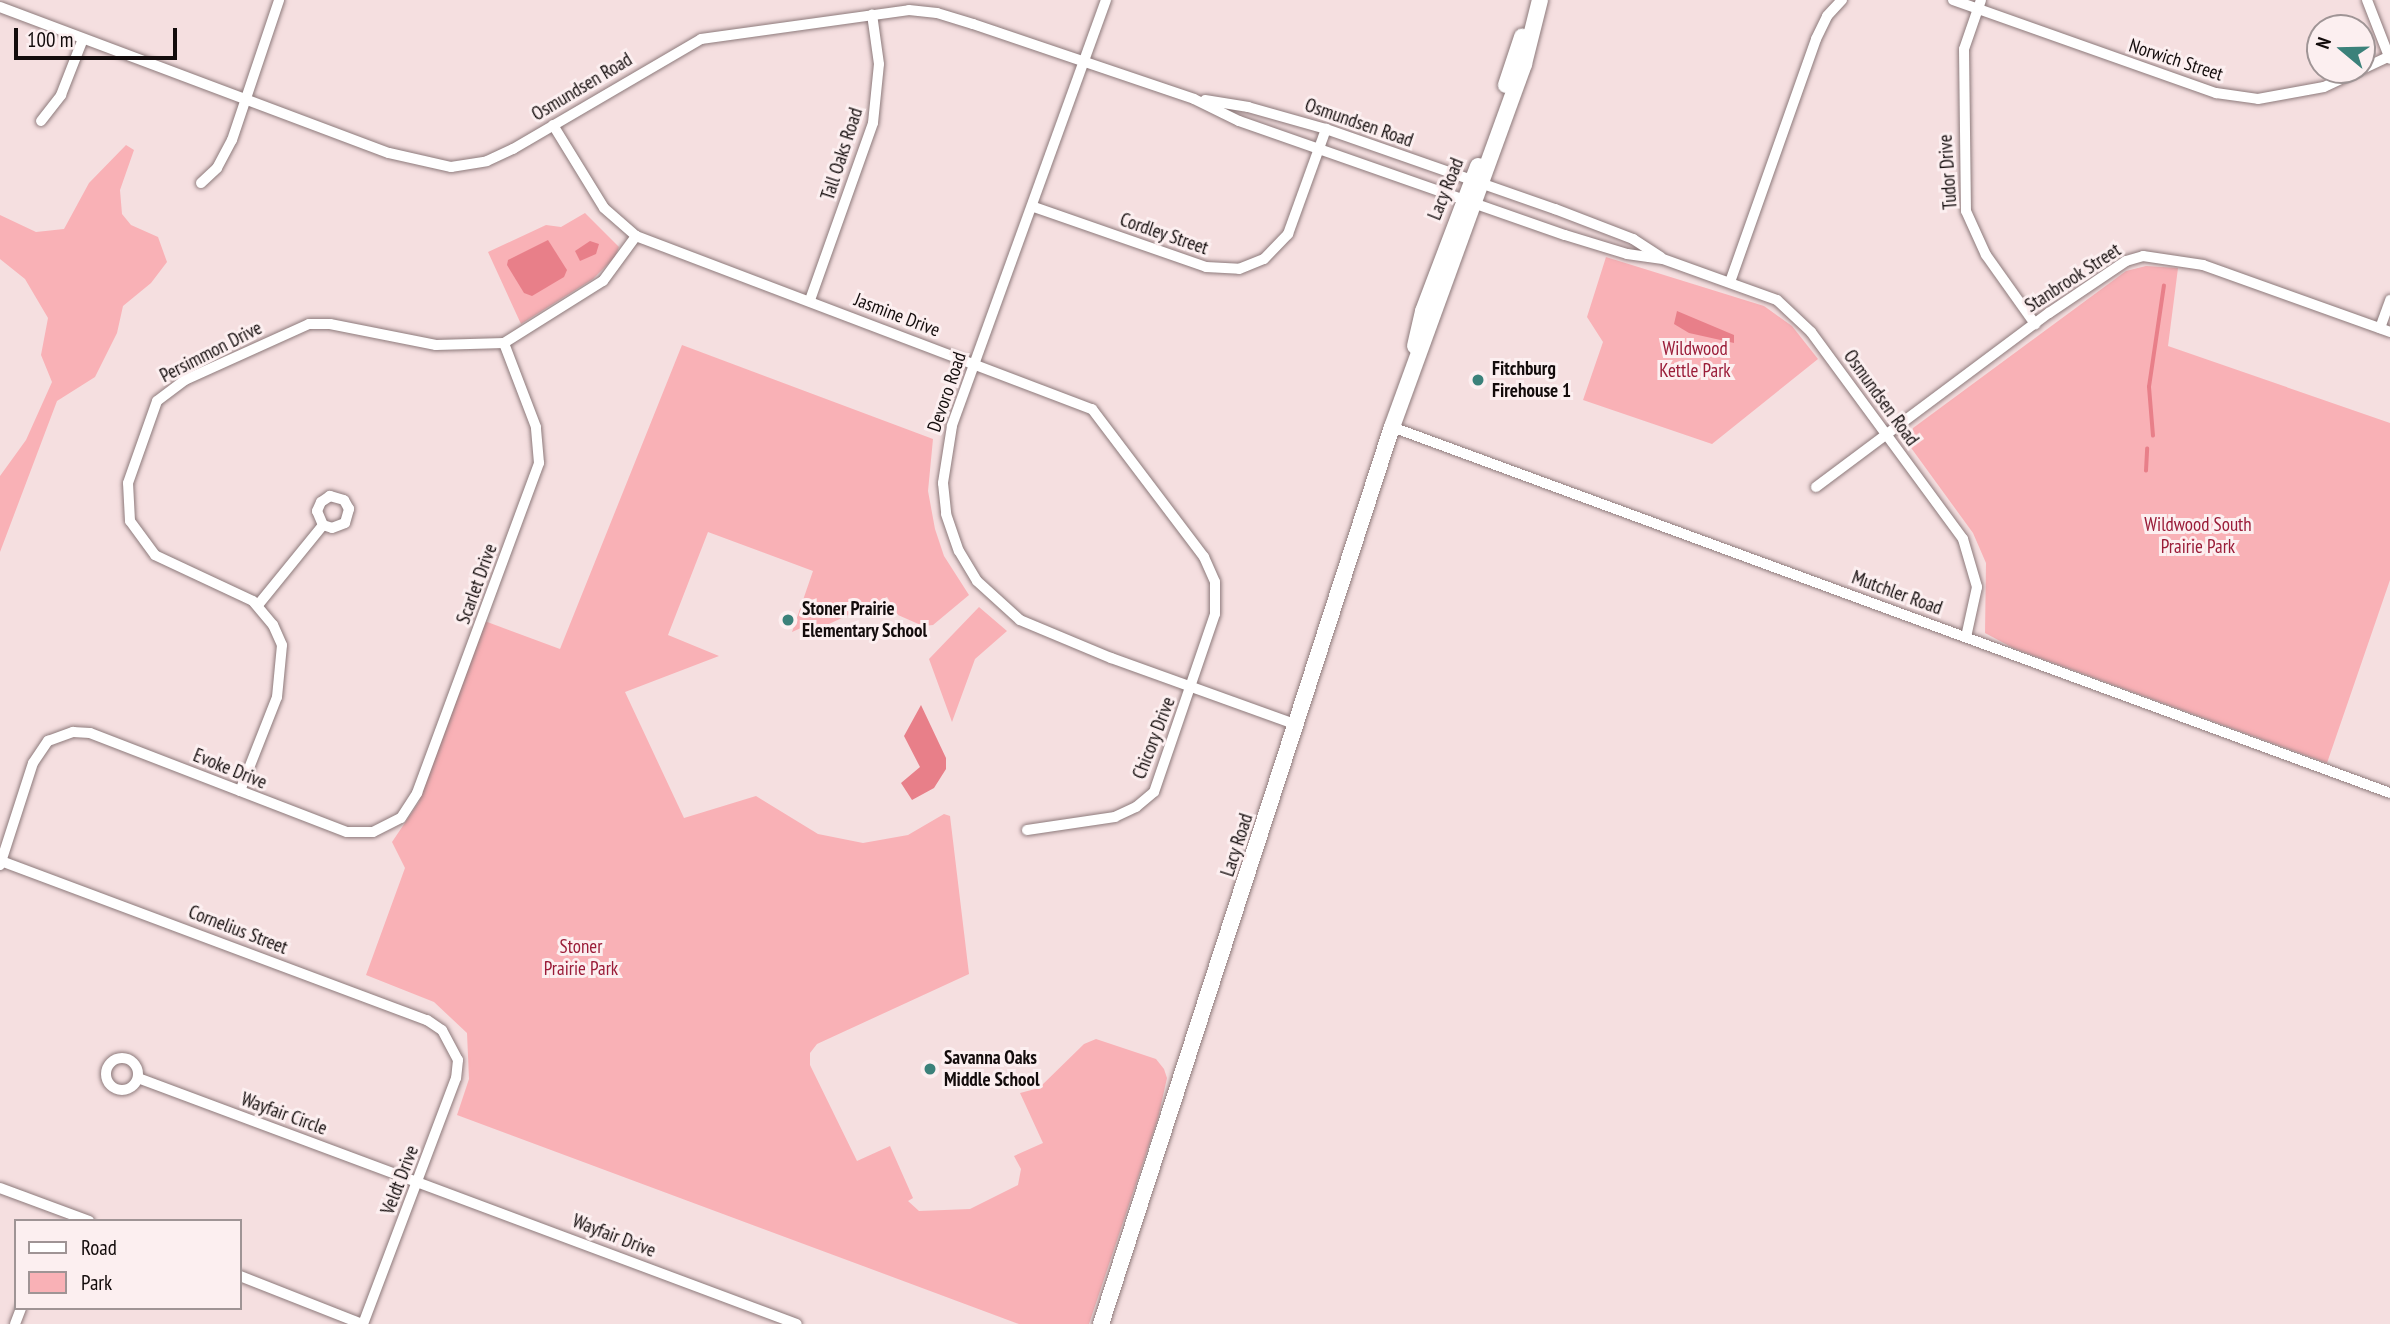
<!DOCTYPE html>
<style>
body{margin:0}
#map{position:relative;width:2390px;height:1324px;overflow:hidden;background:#f5dfe0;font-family:"PT Sans Narrow",sans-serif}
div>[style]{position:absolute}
.green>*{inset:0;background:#f9b1b6}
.water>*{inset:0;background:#e87f89}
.stream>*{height:3.5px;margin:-1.75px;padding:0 1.75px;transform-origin:1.75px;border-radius:1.75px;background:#e87f89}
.roads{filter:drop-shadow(0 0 2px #8d7a7b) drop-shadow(0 0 2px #8d7a7b)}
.street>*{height:10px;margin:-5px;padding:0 5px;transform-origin:5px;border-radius:5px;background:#fff}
.street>.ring{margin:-5px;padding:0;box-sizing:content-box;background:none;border:10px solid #fff;border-radius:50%}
.secondary>*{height:16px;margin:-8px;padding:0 8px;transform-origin:8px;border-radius:8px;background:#fff}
.dots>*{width:19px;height:19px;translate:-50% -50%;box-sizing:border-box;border:4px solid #fceff0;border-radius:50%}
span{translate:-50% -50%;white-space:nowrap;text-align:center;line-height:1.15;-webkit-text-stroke:6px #fceff0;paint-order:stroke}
.street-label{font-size:19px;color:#130c0c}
.park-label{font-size:19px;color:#9a1c38}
.poi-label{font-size:19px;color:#130c0c;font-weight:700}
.left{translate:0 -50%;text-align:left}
.legend{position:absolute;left:14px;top:1219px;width:228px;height:91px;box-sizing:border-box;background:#fceff0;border:2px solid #9f9495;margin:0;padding:9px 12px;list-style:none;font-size:21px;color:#130c0c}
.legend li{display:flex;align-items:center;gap:14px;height:35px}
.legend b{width:35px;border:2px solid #9f9495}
.north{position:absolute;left:2306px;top:14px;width:70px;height:70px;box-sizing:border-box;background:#fceff0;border:2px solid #9f9495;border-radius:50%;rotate:289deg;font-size:19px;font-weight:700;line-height:28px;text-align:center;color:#130c0c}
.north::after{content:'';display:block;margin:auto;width:24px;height:32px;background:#3b817a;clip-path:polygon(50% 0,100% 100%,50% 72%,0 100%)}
.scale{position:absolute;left:14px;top:28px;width:163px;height:32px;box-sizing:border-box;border:4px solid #130c0c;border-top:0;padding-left:9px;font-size:21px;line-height:24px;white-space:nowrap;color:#130c0c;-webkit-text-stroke:5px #fceff0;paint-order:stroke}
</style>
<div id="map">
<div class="green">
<i style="clip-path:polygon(126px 145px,134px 150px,120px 190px,122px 214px,131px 225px,158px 237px,167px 262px,151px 283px,123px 306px,117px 333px,95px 377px,57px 401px,0 552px,0 476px,26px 440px,52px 382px,41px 355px,48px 318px,25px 279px,0 259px,0 215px,36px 232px,64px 229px,89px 183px)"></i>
<i style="clip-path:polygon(585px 213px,619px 247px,615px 257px,593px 279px,521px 324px,488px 252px,546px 225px,561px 227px)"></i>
<i style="clip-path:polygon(1606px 257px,1764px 306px,1792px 326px,1818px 359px,1712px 444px,1583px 400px,1603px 342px,1587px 317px)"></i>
<i style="clip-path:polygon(2146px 266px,2178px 268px,2168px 346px,2390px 423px,2390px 580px,2327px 763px,2013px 648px,1985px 633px,1986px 563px,1973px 533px,1909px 445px,1913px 428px,2126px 271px)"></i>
<i style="clip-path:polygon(682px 345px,933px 439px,928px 491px,935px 529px,944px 556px,969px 595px,933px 625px,923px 626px,898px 615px,887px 597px,816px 630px,812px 623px,792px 632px,813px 571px,708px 532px,668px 635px,719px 656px,625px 692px,684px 818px,756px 796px,818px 834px,863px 843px,908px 835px,944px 814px,950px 816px,969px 974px,817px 1044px,810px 1053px,810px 1065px,857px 1161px,890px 1146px,913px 1198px,908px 1201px,919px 1211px,970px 1209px,1018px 1185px,1021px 1169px,1014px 1156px,1043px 1143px,1020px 1093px,1039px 1088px,1084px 1044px,1096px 1039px,1156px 1059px,1164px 1069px,1167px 1078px,1158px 1118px,1089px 1324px,1019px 1324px,457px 1115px,469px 1079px,467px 1033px,434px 1002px,366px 975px,405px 868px,392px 842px,419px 802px,482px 620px,560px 649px)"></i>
<i style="clip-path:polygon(979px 607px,1007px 631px,975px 659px,952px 722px,929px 659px)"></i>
</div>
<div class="water">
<i style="clip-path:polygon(548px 240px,567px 270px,564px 277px,532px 296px,524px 293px,507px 265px,508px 260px)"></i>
<i style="clip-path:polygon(590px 241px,599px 244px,596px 254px,580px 261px,575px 251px)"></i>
<i style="clip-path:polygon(1677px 311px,1734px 335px,1734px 343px,1689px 333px,1674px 324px)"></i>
<i style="clip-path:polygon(921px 705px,946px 758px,946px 769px,934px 788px,912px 800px,901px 783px,920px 767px,904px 736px)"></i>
</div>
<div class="stream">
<i style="left:2153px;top:436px;width:49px;rotate:-94.7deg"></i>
<i style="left:2149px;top:387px;width:102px;rotate:-81.6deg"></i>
<i style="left:2146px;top:471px;width:22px;rotate:-87deg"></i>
</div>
<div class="roads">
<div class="street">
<i style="left:1106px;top:0;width:453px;rotate:109.9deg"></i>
<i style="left:952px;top:426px;width:58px;rotate:99deg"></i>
<i style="left:943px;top:483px;width:31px;rotate:84deg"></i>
<i style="left:946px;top:514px;width:39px;rotate:71deg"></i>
<i style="left:959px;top:551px;width:35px;rotate:59deg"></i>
<i style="left:977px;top:581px;width:58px;rotate:42.2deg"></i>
<i style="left:1020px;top:620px;width:99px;rotate:22.7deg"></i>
<i style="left:1111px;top:658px;width:198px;rotate:19.8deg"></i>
<i style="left:1953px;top:0;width:279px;rotate:19.5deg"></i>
<i style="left:2216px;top:93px;width:42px;rotate:8.1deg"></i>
<i style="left:2258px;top:99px;width:67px;rotate:-10.3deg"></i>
<i style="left:2324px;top:87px;width:73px;rotate:-25.2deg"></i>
<i style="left:1981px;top:0;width:52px;rotate:109.1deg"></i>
<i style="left:1964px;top:49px;width:162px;rotate:89.3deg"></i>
<i style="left:1966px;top:211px;width:48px;rotate:65.6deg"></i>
<i style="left:1986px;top:255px;width:85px;rotate:54.6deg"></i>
<i style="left:2367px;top:0;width:63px;rotate:68.7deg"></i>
<i style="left:0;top:7px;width:415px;rotate:20.6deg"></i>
<i style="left:389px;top:153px;width:64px;rotate:12.7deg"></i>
<i style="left:451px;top:167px;width:36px;rotate:-9deg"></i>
<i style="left:487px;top:161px;width:29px;rotate:-25deg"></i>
<i style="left:513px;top:149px;width:218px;rotate:-30.3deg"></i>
<i style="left:701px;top:39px;width:210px;rotate:-7.9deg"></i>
<i style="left:909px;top:10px;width:28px;rotate:6deg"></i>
<i style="left:937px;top:13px;width:38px;rotate:17deg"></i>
<i style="left:973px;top:24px;width:233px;rotate:18.7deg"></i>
<i style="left:1194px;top:99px;width:50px;rotate:26.1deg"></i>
<i style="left:1239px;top:121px;width:345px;rotate:19.3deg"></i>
<i style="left:1565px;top:235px;width:65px;rotate:17deg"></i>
<i style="left:1627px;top:254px;width:36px;rotate:8deg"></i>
<i style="left:1663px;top:259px;width:121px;rotate:19.8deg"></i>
<i style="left:1777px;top:300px;width:47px;rotate:43.3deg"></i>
<i style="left:1811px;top:332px;width:257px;rotate:53.7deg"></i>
<i style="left:1963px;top:539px;width:50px;rotate:73.7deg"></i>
<i style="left:1977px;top:587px;width:51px;rotate:102.4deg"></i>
<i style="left:1205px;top:100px;width:44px;rotate:9.2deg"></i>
<i style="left:1248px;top:107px;width:81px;rotate:15.8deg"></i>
<i style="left:1326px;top:129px;width:243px;rotate:19.3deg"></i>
<i style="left:1555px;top:209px;width:84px;rotate:21deg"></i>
<i style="left:1633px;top:239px;width:33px;rotate:33deg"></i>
<i style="left:41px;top:121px;width:33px;rotate:-52deg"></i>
<i style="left:61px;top:95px;width:60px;rotate:-68.6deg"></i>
<i style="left:553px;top:125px;width:97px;rotate:58.4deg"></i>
<i style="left:604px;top:208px;width:43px;rotate:41.2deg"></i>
<i style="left:636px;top:236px;width:488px;rotate:20.8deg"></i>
<i style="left:1092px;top:409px;width:186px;rotate:52.9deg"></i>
<i style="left:1204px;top:557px;width:27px;rotate:66deg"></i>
<i style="left:1215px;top:582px;width:32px;rotate:90deg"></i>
<i style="left:1215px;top:614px;width:188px;rotate:108.9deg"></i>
<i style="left:1154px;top:792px;width:23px;rotate:140deg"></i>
<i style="left:1136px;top:807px;width:23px;rotate:155deg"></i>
<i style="left:1115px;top:817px;width:89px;rotate:171.6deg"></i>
<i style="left:201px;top:183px;width:22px;rotate:-43deg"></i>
<i style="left:217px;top:168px;width:32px;rotate:-62deg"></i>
<i style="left:232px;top:140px;width:148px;rotate:-71.4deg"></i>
<i style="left:1034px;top:207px;width:182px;rotate:19.2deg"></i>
<i style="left:1206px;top:267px;width:33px;rotate:3deg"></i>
<i style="left:1239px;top:269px;width:27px;rotate:-22deg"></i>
<i style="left:1264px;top:259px;width:35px;rotate:-46deg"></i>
<i style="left:1288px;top:234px;width:112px;rotate:-70.1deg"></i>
<i style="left:1730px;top:282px;width:258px;rotate:-70.5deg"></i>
<i style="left:1816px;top:39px;width:25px;rotate:-64deg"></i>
<i style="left:1827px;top:16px;width:22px;rotate:-47deg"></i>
<i style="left:810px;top:300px;width:188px;rotate:-70.4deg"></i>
<i style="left:873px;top:123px;width:59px;rotate:-84.2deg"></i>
<i style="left:879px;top:64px;width:50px;rotate:-98deg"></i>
<i style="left:2380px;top:328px;width:30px;rotate:-70deg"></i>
<i style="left:1392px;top:427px;width:1063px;rotate:20.14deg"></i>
<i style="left:1816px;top:487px;width:291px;rotate:-36.8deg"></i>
<i style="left:2049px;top:313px;width:93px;rotate:-34deg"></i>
<i style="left:2126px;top:261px;width:18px;rotate:-16deg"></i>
<i style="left:2143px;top:256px;width:61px;rotate:8.5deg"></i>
<i style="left:2203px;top:265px;width:199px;rotate:19.7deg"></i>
<i style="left:258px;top:605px;width:103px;rotate:-50.9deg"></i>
<i style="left:323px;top:525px;width:9px;rotate:18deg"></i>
<i style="left:332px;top:528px;width:14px;rotate:-21deg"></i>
<i style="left:345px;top:523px;width:15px;rotate:-74deg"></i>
<i style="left:349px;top:509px;width:10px;rotate:-119deg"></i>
<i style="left:344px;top:500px;width:15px;rotate:-164deg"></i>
<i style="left:330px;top:496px;width:11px;rotate:146deg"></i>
<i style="left:321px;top:502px;width:10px;rotate:114deg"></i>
<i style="left:317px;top:511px;width:15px;rotate:67deg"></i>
<i style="left:240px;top:791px;width:101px;rotate:-68.5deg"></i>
<i style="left:277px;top:697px;width:52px;rotate:-84.5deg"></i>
<i style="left:282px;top:645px;width:22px;rotate:-114deg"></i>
<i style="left:273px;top:625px;width:31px;rotate:-130deg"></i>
<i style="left:253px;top:601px;width:108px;rotate:-154.9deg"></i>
<i style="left:155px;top:555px;width:42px;rotate:-126.3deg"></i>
<i style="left:130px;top:521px;width:38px;rotate:-93deg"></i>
<i style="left:128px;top:483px;width:87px;rotate:-70.5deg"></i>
<i style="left:157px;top:401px;width:35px;rotate:-37deg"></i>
<i style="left:185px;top:380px;width:136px;rotate:-24.3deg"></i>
<i style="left:309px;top:324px;width:21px"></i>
<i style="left:330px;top:324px;width:108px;rotate:11.2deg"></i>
<i style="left:436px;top:345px;width:68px;rotate:-1.7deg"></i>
<i style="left:504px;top:343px;width:117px;rotate:-32.1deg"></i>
<i style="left:603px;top:281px;width:56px;rotate:-53.7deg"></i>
<i style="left:1px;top:861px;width:455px;rotate:20.5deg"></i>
<i style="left:427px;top:1020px;width:18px;rotate:34deg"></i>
<i style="left:442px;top:1030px;width:34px;rotate:62deg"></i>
<i style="left:458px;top:1060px;width:18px;rotate:96deg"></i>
<i style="left:456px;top:1078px;width:263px;rotate:110.7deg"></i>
<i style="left:0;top:865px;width:107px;rotate:-72.1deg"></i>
<i style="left:33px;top:763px;width:27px;rotate:-56deg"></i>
<i style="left:48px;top:741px;width:27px;rotate:-20deg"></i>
<i style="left:73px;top:732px;width:17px;rotate:3deg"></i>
<i style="left:90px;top:733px;width:275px;rotate:21.1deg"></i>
<i style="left:347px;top:832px;width:26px"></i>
<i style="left:373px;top:832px;width:31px;rotate:-27deg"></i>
<i style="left:401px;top:818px;width:30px;rotate:-57deg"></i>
<i style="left:417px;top:793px;width:352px;rotate:-69.7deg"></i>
<i style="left:539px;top:463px;width:36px;rotate:-95deg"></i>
<i style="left:536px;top:427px;width:90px;rotate:-110.9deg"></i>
<i class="ring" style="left:106px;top:1058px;width:22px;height:22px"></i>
<i style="left:138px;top:1078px;width:703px;rotate:20.47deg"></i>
<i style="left:0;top:1188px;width:95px;rotate:20.3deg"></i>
<i style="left:240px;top:1276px;width:131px;rotate:21.5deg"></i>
<i style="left:15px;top:1324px;width:17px;rotate:-69deg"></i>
</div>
<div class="secondary">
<i style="left:1506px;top:85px;width:51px;rotate:-71.6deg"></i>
<i style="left:1415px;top:346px;width:36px;rotate:-77deg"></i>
<i style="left:1423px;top:311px;width:155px;rotate:-69.2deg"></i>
<i style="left:1101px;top:1324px;width:943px;rotate:-72.03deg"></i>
<i style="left:1392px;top:427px;width:386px;rotate:-70deg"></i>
<i style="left:1524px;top:64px;width:66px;rotate:-76deg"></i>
</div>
</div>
<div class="dots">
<i style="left:1478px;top:380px;background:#3b817a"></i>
<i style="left:788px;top:620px;background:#3b817a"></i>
<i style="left:930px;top:1069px;background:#3b817a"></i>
</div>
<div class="street-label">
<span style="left:2176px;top:60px;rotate:18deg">Norwich Street</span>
<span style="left:582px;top:87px;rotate:-31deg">Osmundsen Road</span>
<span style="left:1359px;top:123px;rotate:19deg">Osmundsen Road</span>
<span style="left:842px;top:154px;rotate:-72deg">Tall Oaks Road</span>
<span style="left:1948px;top:172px;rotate:-94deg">Tudor Drive</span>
<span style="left:1446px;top:189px;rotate:-68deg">Lacy Road</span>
<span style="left:1164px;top:234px;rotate:19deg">Cordley Street</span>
<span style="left:2073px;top:278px;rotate:-33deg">Stanbrook Street</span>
<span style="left:897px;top:315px;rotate:21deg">Jasmine Drive</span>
<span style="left:211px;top:352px;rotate:-27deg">Persimmon Drive</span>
<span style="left:947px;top:392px;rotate:-71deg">Devoro Road</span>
<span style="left:1881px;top:398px;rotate:54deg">Osmundsen Road</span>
<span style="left:477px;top:584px;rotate:-70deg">Scarlet Drive</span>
<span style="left:1897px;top:593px;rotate:20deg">Mutchler Road</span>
<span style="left:1154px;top:738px;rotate:-69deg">Chicory Drive</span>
<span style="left:230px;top:769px;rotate:22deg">Evoke Drive</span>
<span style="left:1237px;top:845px;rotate:-72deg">Lacy Road</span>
<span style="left:238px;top:930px;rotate:21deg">Cornelius Street</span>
<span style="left:284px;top:1114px;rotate:20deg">Wayfair Circle</span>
<span style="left:400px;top:1180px;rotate:-69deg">Veldt Drive</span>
<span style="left:614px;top:1236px;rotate:21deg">Wayfair Drive</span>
</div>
<div class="park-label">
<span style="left:1695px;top:360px">Wildwood<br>Kettle Park</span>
<span style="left:2198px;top:536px">Wildwood South<br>Prairie Park</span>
<span style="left:581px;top:958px">Stoner<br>Prairie Park</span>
</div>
<div class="poi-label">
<span class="left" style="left:1492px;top:380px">Fitchburg<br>Firehouse 1</span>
<span class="left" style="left:802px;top:620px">Stoner Prairie<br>Elementary School</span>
<span class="left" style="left:944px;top:1069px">Savanna Oaks<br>Middle School</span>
</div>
<ul class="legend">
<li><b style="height:9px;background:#fff"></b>Road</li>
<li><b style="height:19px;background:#f9b1b6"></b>Park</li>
</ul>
<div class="north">N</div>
<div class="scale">100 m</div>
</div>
